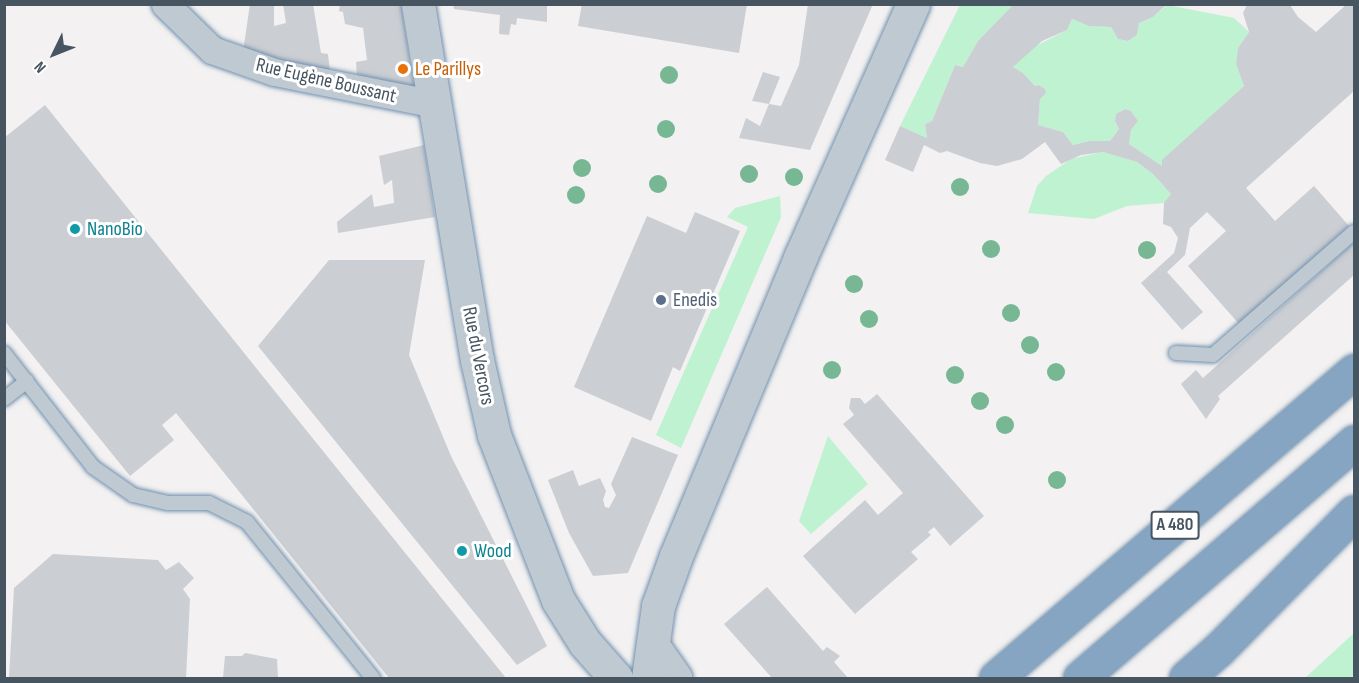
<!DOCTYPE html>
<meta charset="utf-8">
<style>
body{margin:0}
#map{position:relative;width:1359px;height:683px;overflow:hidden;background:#f3f1f1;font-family:"Sofia Sans Condensed",sans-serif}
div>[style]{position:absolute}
.green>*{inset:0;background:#bef2d0}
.building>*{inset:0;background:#cbced3}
.roads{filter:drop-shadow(0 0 2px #7190ae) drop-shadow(0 0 2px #7190ae)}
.service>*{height:14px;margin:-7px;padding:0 7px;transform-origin:7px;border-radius:7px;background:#bec9d1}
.minor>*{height:27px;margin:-13.5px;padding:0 13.5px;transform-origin:13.5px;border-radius:13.5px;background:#bec9d1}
.tertiary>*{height:33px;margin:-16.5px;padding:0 16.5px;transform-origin:16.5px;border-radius:16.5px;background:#bec9d1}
.motorway>*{height:33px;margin:-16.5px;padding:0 16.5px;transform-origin:16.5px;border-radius:16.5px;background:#86a5c2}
.trees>*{width:18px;height:18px;margin:-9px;border-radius:50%;background:#77b794}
.dots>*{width:16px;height:16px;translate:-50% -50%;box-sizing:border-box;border:3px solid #fff;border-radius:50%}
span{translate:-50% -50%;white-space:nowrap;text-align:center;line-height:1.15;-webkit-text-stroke:6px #fff;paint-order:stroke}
.shield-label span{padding:2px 4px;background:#fff;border:2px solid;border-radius:4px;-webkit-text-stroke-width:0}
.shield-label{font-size:18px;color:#475560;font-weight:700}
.food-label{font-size:20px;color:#c56008}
.left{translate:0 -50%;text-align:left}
.street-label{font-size:20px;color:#475560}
.culture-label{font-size:20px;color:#0d838f}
.service-label{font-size:20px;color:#4e5e75}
.frame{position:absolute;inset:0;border:6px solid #475560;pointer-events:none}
.north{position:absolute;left:24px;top:24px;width:60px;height:60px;-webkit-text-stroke:4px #fff;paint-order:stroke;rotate:227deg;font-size:16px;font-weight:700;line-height:24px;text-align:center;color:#475560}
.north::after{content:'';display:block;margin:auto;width:21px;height:27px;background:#475560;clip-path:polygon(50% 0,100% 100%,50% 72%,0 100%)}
</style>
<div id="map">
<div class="green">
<i style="clip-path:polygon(960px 5px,1014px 5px,978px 41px,963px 67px,955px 65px,932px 121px,925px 124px,927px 138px,900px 126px)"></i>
<i style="clip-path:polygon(1167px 5px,1234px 18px,1249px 32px,1238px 48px,1236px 64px,1244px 86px,1163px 160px,1162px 166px,1129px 144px,1131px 130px,1138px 121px,1131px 111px,1125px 109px,1116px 114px,1115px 121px,1119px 129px,1110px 141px,1089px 141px,1073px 145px,1063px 132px,1038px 125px,1040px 99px,1045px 93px,1045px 89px,1039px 85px,1035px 86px,1023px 73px,1013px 67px,1032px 48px,1067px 30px,1072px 19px,1089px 26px,1111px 27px,1118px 39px,1128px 41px,1137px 35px,1139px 23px,1153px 17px)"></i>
<i style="clip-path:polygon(1103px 152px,1137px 162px,1153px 174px,1171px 194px,1169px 199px,1164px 203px,1127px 206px,1094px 219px,1028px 213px,1037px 186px,1046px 176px,1071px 159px)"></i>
<i style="clip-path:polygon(780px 196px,781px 217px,681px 448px,656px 435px,748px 227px,727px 217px,735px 208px)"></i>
<i style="clip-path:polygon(828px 436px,868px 484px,811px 534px,799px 521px)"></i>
<i style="clip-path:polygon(1354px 633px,1354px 675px,1351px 678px,1305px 678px)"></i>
</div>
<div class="building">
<i style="clip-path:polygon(250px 4px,274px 4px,274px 26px,286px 23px,283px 4px,313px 4px,321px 53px,328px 54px,330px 72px,243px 52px)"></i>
<i style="clip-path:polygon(340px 4px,401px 4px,414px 87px,357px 76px,356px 62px,367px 60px,363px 28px,345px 24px,343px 12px,339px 11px)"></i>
<i style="clip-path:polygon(453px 4px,547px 4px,547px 22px,517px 18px,516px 25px,511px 24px,509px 35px,499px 34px,500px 15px,454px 9px)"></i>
<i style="clip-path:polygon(582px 4px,747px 4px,739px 53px,578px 26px)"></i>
<i style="clip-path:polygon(808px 4px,873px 4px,810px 150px,739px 138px,746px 118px,760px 126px,769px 104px,752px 101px,763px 72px,780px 77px,769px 104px,781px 106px,799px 65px)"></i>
<i style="clip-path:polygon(1014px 4px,1167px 4px,1153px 17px,1139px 23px,1137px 35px,1128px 41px,1118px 39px,1111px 27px,1089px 26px,1072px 19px,1067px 30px,1042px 41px,1013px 67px,1023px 73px,1035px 86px,1039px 85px,1045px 89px,1046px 93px,1040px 99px,1038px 125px,1063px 132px,1073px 145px,1089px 141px,1110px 141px,1119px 129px,1115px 121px,1116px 114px,1125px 109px,1131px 111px,1138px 121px,1131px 130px,1129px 144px,1162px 166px,1162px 160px,1244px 86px,1236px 64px,1238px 48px,1249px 32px,1243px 13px,1247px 5px,1290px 5px,1298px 17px,1316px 32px,1347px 4px,1354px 4px,1354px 91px,1246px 188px,1275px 221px,1314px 186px,1349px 226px,1239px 324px,1188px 266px,1226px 231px,1207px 212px,1190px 228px,1185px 255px,1167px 272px,1203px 312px,1182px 330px,1141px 283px,1174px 253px,1178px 238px,1171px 227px,1163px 224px,1164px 203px,1171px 194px,1153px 174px,1137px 162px,1103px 152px,1081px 155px,1061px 164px,1045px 142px,1022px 159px,997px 166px,980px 163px,947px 151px,940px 153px,924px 145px,913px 172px,885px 160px,900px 126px,927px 138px,925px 124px,932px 121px,955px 65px,963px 67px,978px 41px)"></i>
<i style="clip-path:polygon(45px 105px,273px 389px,506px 678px,389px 678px,176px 413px,162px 425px,174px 440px,130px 476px,4px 320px,4px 138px)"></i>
<i style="clip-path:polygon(424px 145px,435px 217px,338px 233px,337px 222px,372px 194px,374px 207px,394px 203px,392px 180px,384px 185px,379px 156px)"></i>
<i style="clip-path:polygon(695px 212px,740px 231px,680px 371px,673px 367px,651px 421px,574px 387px,647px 216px,686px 233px)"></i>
<i style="clip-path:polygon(1354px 242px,1354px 275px,1218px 396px,1220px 399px,1206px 419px,1181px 384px,1196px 370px,1203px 378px)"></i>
<i style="clip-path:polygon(329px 260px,425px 260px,409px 355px,451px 456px,547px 646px,517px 665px,258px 346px)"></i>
<i style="clip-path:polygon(877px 394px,984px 516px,950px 546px,934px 527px,928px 532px,931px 535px,911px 552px,918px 559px,855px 614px,803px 556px,865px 500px,878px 515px,903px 493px,843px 424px,854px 415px,849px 408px,851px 398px,860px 398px,865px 404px)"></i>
<i style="clip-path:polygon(632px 437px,678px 455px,628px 573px,593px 576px,569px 533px,548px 480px,573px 470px,579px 486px,600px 478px,606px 491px,603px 500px,605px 507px,609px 508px,616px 495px,611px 484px)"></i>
<i style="clip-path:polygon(53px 554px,158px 560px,166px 570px,179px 562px,194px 578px,183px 589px,190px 599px,186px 678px,9px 678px,14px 588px)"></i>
<i style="clip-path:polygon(767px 587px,823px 651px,827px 647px,840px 656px,834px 662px,848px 678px,772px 678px,724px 624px)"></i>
<i style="clip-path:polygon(245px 653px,277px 659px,278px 678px,223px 678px,225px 656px,242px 656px)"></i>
</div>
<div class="roads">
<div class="service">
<i style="left:4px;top:353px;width:145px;rotate:52deg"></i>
<i style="left:93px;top:467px;width:49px;rotate:35deg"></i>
<i style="left:133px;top:495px;width:36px;rotate:13deg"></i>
<i style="left:168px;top:503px;width:41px"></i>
<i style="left:209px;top:503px;width:42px;rotate:26.6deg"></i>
<i style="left:247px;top:522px;width:201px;rotate:51.1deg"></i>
<i style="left:1176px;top:353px;width:37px;rotate:3deg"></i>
<i style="left:1213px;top:355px;width:187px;rotate:-41.1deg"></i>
<i style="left:4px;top:399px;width:29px;rotate:-38deg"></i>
</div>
<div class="minor">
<i style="left:165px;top:4px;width:66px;rotate:44.4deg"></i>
<i style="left:212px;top:50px;width:66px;rotate:19.5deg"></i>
<i style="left:274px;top:72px;width:164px;rotate:11.2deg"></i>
</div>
<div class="tertiary">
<i style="left:418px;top:4px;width:361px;rotate:80.6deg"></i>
<i style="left:477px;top:360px;width:77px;rotate:77.2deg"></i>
<i style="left:494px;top:435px;width:177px;rotate:68.8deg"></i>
<i style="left:558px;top:600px;width:51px;rotate:57.9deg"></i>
<i style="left:585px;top:643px;width:47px;rotate:48.5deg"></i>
<i style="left:653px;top:646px;width:39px;rotate:55deg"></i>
<i style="left:648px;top:678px;width:73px;rotate:-82.1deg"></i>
<i style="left:658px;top:606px;width:53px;rotate:-70.2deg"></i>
<i style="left:676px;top:556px;width:323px;rotate:-67.4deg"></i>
<i style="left:800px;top:258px;width:278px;rotate:-66deg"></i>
</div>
<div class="motorway">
<i style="left:996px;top:678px;width:472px;rotate:-40.6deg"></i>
<i style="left:1080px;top:678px;width:362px;rotate:-40.7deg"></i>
<i style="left:1186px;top:678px;width:44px;rotate:-41.3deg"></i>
<i style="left:1219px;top:649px;width:192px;rotate:-45.4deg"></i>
</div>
</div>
<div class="trees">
<i style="left:669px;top:75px"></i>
<i style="left:666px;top:129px"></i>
<i style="left:582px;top:168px"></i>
<i style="left:749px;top:174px"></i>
<i style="left:794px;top:177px"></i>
<i style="left:658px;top:184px"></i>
<i style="left:960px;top:187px"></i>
<i style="left:576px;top:195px"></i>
<i style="left:991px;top:249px"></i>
<i style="left:1147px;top:250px"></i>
<i style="left:854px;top:284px"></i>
<i style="left:1011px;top:313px"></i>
<i style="left:869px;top:319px"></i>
<i style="left:1030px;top:345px"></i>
<i style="left:832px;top:370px"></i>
<i style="left:1056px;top:372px"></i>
<i style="left:955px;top:375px"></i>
<i style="left:980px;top:401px"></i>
<i style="left:1005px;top:425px"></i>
<i style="left:1057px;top:480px"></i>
</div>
<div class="dots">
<i style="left:403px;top:69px;background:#e8710a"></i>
<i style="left:75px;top:229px;background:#0f9aa8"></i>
<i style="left:661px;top:300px;background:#5c6f8a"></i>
<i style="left:462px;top:551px;background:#0f9aa8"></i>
</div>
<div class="shield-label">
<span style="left:1175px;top:525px">A 480</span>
</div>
<div class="food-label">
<span class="left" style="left:415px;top:69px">Le Parillys</span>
</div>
<div class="street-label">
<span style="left:326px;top:81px;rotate:13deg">Rue Eugène Boussant</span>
<span style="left:478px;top:356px;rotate:79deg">Rue du Vercors</span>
</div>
<div class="culture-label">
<span class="left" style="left:87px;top:229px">NanoBio</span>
<span class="left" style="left:474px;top:551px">Wood</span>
</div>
<div class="service-label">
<span class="left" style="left:673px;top:300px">Enedis</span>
</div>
<div class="frame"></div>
<div class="north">N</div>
</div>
